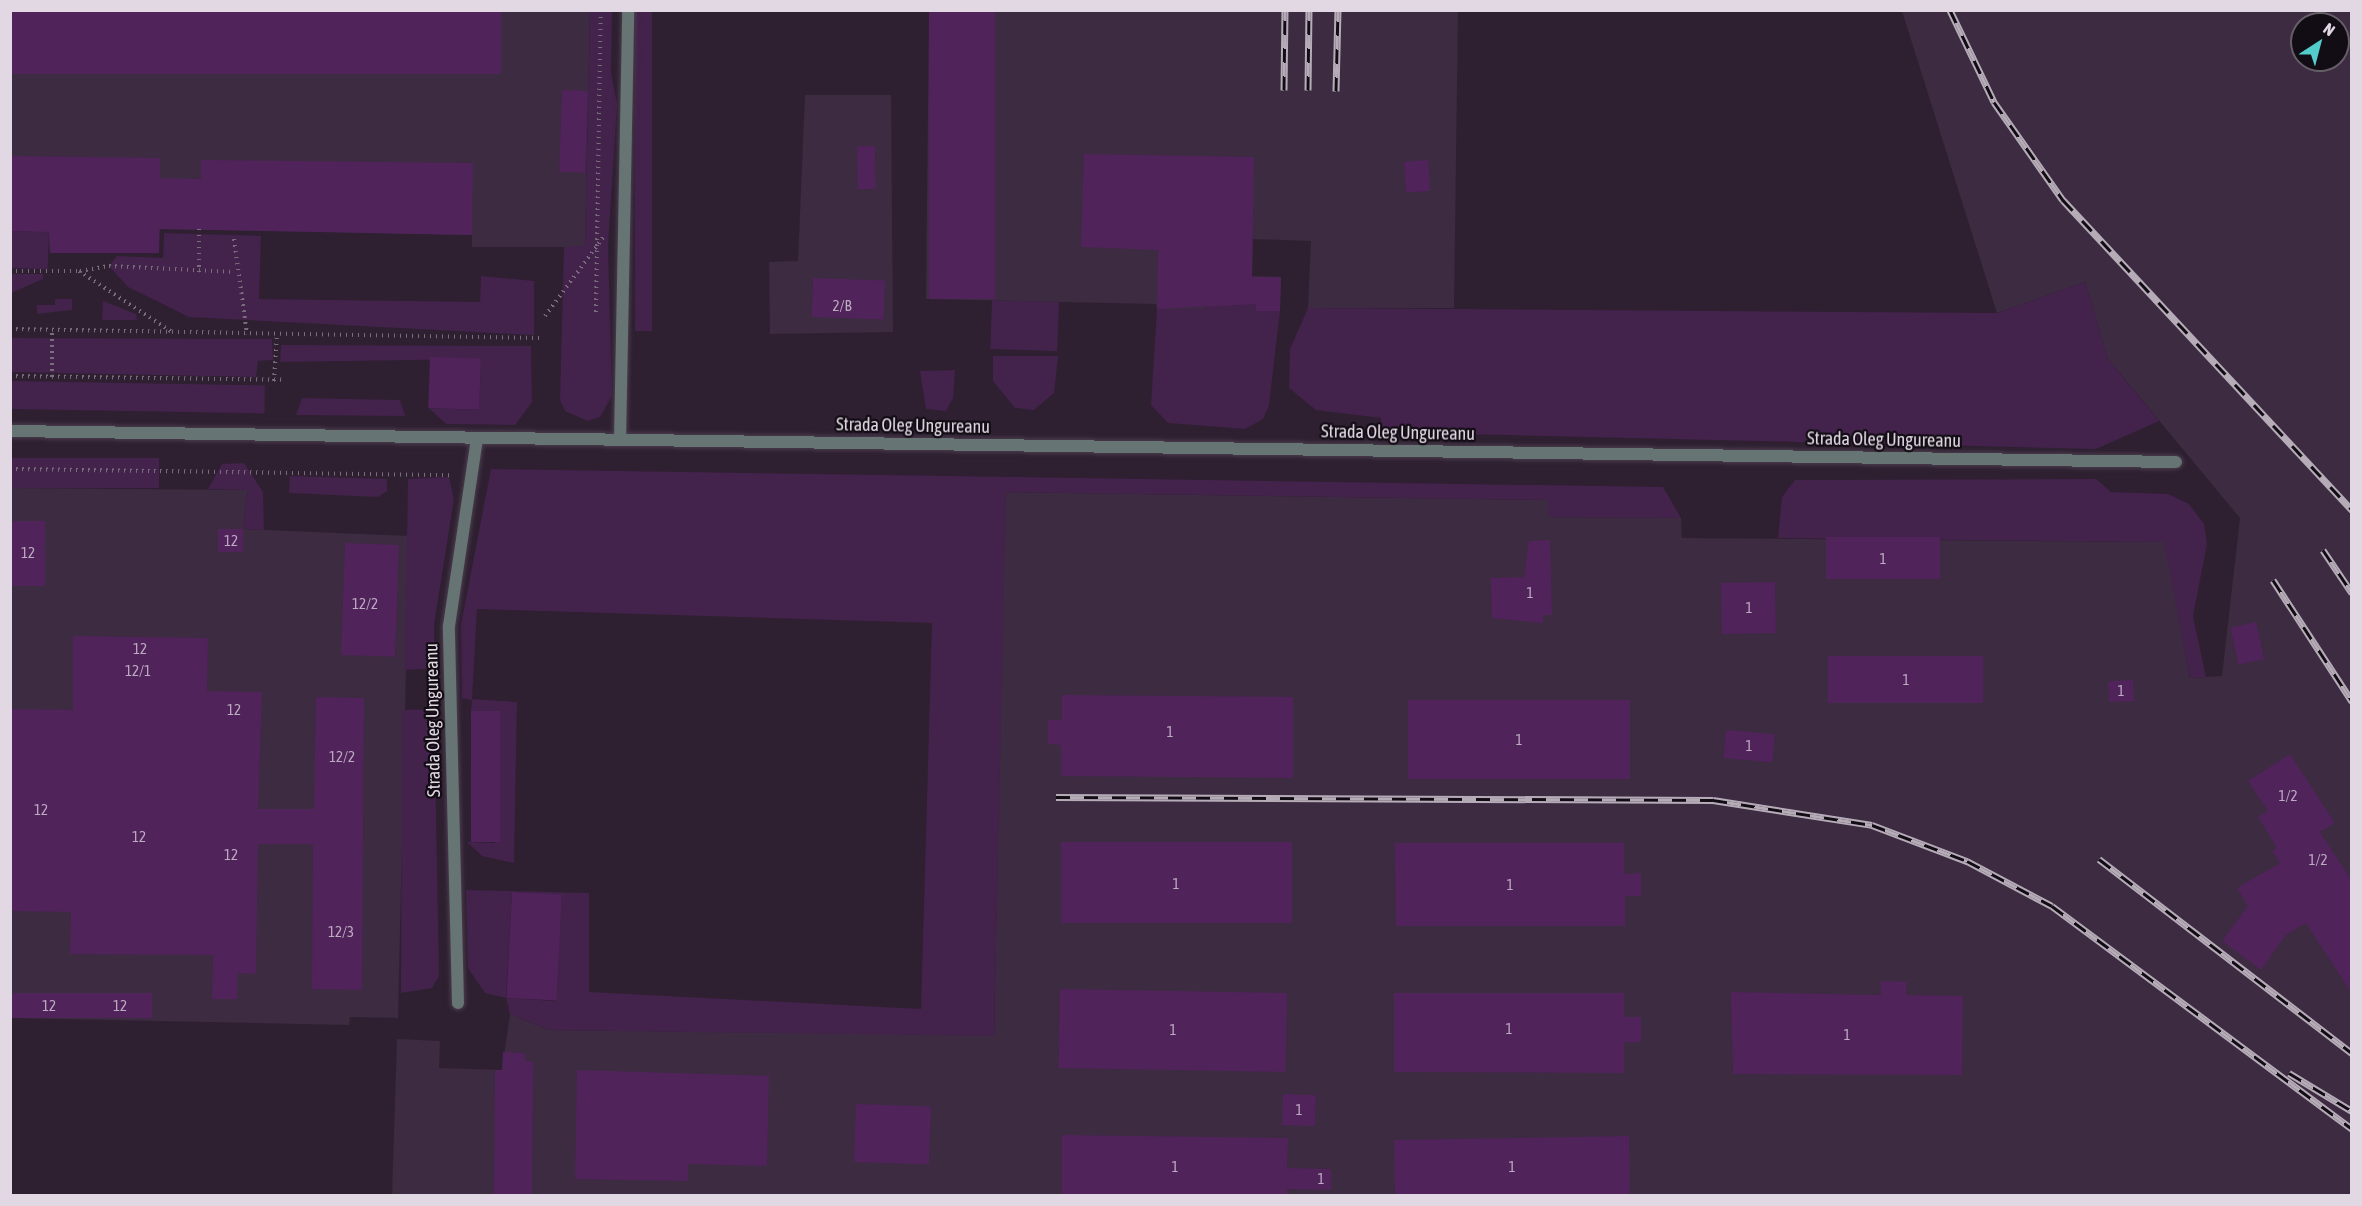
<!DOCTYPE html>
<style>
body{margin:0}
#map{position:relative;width:2362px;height:1206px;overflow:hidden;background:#2e2031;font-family:"Asap Condensed",sans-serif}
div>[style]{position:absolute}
.built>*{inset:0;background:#3c2b41}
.green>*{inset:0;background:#43224b;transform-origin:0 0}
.building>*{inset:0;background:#50235b;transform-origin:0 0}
.path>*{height:4px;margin-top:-2px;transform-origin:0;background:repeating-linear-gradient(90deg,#796d7c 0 1.5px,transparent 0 6px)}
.roads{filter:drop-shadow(0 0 2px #4b3d4d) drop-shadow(0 0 2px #4b3d4d)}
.lane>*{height:12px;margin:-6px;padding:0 6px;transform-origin:6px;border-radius:6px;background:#677474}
.street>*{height:12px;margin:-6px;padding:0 6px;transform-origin:6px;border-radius:6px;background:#677474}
.rail>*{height:7px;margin-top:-3.5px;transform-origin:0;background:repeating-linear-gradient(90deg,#120c14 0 14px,#b6acb8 0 28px);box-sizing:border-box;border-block:2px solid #b6acb8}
span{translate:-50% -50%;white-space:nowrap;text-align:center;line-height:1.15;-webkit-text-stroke:4.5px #120c14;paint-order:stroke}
.number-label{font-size:15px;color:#bdabc1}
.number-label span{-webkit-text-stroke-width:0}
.street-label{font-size:18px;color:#e1d8e3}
.frame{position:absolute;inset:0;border:12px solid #e1d8e3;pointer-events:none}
.north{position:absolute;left:2290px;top:12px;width:60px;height:60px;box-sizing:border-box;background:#120c14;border:2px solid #655e67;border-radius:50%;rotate:36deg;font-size:16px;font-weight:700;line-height:24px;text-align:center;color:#e1d8e3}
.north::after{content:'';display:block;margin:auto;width:21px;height:27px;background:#53cdcb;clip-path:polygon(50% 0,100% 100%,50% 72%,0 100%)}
</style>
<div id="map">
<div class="built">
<i style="clip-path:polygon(11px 11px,590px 11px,585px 247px,472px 247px,472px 235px,160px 229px,159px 253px,50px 253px,49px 232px,11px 231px)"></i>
<i style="clip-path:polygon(929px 11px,1458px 11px,1454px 308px,1308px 308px,1311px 241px,1253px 239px,1252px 276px,1281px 277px,1280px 311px,1204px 304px,1205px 309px,1157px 309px,1156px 304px,926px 299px)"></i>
<i style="clip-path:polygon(evenodd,1902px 11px,2351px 11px,2351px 1195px,392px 1196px,397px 1039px,440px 1041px,439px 1068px,502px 1070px,510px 1014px,549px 1030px,994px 1035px,1005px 492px,1549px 500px,1549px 517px,1681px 518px,1682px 538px,2165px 542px,2190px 678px,2222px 676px,2240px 518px,2108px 359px,2085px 282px,1997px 313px,1902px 11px,2302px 24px,2338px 24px,2338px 60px,2302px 60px,2302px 24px)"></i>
<i style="clip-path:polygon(805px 95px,891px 95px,893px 332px,770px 334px,769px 262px,798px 261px)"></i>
<i style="clip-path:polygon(11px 488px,248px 490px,243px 529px,409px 536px,398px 1018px,350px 1017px,349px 1025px,11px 1018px)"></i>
</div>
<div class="green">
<i style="clip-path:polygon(590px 11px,612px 11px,611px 73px,617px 104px,608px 246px,612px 396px,600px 417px,588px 421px,565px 411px,560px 400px,564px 247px,585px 246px)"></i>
<i style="left:635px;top:11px;width:17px;height:320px"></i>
<i style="left:11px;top:231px;width:38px;height:37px;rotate:2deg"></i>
<i style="clip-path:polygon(164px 233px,261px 236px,259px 299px,480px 302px,481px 276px,534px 281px,534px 335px,189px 317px,128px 287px,109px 266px,117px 256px,163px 258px)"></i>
<i style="clip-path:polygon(11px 274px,43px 274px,43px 279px,11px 293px)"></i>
<i style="clip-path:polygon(2085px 282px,2108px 359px,2159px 421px,2096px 449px,1381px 432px,1381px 418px,1316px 410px,1289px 388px,1290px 349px,1308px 308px,1997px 313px)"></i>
<i style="clip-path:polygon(55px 299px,72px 299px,72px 310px,37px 314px,37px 305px,55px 305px)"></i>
<i style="left:992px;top:300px;width:67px;height:49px;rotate:2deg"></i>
<i style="clip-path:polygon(103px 301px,136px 314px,137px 320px,102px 320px)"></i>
<i style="clip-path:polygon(1204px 303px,1256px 304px,1256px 311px,1280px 311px,1269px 405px,1263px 419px,1245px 429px,1168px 423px,1151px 405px,1157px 309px,1204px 309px)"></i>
<i style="clip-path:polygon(11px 338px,272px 339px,273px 360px,258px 361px,256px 377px,11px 372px)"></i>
<i style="clip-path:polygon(281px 345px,531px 346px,532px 402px,515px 425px,446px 424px,429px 408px,479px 410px,481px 359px,280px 362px)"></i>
<i style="clip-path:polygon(993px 356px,1058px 356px,1054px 393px,1034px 410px,1015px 408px,993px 381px)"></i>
<i style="clip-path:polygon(955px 370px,953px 398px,946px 411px,926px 409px,920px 371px)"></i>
<i style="left:11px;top:381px;width:254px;height:28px;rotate:1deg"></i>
<i style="clip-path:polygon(302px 398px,400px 400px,405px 416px,296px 415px)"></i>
<i style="left:11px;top:458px;width:148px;height:30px"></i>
<i style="clip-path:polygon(244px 463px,263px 492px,264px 530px,243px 529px,248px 490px,208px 489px,222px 464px)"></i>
<i style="clip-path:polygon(evenodd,491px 469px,1663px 487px,1681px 518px,1549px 517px,1548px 500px,1006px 492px,994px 1036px,549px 1030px,510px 1014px,506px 998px,485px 993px,468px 968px,466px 890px,589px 893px,589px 992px,921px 1009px,932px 623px,477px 609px,472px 699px,517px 702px,514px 863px,482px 856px,467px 842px,495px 843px,500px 712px,471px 711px,472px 700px,462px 698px,461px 624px,491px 469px,512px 892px,562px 895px,555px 1001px,506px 998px,512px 892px)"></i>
<i style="clip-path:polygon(290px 476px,387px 479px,387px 491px,378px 497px,289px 493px)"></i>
<i style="clip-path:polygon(449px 477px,454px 499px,434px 625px,435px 668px,405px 670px,408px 479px)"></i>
<i style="clip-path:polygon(2096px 479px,2111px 492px,2168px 494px,2189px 504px,2204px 524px,2207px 544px,2193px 616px,2206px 677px,2190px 678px,2164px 542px,1778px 538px,1782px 497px,1795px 480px)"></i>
<i style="clip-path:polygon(434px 709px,439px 976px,432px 988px,401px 993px,402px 710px)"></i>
</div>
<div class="building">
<i style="left:10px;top:10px;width:491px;height:64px"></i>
<i style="left:929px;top:10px;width:66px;height:289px"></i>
<i style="left:562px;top:90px;width:26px;height:82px;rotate:2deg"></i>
<i style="left:875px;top:146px;width:43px;height:18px;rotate:89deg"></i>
<i style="clip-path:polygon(1084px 154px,1254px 157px,1252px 277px,1281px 277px,1280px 311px,1256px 311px,1256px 304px,1157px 309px,1158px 250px,1081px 247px)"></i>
<i style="clip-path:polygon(10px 156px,160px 158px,160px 178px,201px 179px,201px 160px,473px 163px,472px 235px,159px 229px,159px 253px,50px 253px,49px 232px,10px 231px)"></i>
<i style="left:1428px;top:160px;width:31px;height:24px;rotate:86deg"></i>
<i style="left:813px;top:278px;width:72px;height:39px;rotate:2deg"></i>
<i style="left:430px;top:357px;width:51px;height:51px;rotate:2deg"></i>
<i style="left:10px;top:521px;width:35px;height:65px"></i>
<i style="left:218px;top:529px;width:25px;height:23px"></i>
<i style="left:1940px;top:537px;width:42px;height:114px;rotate:90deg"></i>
<i style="clip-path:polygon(1550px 540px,1552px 615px,1543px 615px,1543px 623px,1492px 618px,1491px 578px,1524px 577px,1529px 541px)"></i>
<i style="left:345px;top:543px;width:54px;height:112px;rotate:2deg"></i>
<i style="left:1775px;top:582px;width:51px;height:54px;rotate:89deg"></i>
<i style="left:2256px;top:622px;width:38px;height:26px;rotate:78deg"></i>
<i style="clip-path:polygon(73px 636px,208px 638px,207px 691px,262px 692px,258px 809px,314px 809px,316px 697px,364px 698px,362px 990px,312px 989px,313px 844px,258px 844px,256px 974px,237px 973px,237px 999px,212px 999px,213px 955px,70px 954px,71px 912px,10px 911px,10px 709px,73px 710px)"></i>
<i style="left:1828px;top:656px;width:155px;height:47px"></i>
<i style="left:2133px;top:680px;width:21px;height:25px;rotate:87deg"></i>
<i style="clip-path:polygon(1062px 695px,1293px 697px,1293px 778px,1061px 776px,1061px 745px,1048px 744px,1048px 720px,1062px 720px)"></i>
<i style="left:1408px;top:700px;width:222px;height:79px"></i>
<i style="left:471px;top:711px;width:29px;height:131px"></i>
<i style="left:1726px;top:730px;width:49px;height:28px;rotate:5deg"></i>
<i style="clip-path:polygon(2290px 754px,2335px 823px,2320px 832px,2352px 881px,2352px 994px,2306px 923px,2286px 935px,2261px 970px,2222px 941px,2248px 906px,2237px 888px,2280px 863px,2272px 851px,2277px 848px,2258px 817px,2268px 811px,2248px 781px)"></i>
<i style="left:1061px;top:842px;width:231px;height:81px"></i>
<i style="clip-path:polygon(1395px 843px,1624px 843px,1624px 874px,1641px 873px,1641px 896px,1625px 896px,1625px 926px,1396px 926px)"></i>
<i style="left:512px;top:892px;width:50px;height:106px;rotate:3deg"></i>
<i style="clip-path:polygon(1881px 981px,1906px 982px,1906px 995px,1963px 996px,1962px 1075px,1733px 1074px,1731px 992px,1881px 995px)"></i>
<i style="left:1060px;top:989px;width:227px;height:79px;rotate:1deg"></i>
<i style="left:10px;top:993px;width:142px;height:25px"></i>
<i style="clip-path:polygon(1394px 993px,1624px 993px,1624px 1017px,1641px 1017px,1641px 1042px,1624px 1042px,1624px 1073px,1394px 1072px)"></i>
<i style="clip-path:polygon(503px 1052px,525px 1053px,525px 1061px,533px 1062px,532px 1196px,494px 1196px,495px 1070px,502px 1070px)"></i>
<i style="clip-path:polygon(577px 1070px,769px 1076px,767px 1166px,688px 1164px,688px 1181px,575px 1179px)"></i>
<i style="left:1283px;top:1094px;width:33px;height:31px;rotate:2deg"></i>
<i style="left:856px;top:1104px;width:75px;height:58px;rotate:2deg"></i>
<i style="clip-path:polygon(1062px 1135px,1288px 1138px,1287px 1168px,1331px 1169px,1331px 1190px,1287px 1189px,1287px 1196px,1062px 1196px)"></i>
<i style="left:1629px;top:1136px;width:60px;height:235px;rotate:89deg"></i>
</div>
<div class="path">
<i style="left:199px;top:229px;width:43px;rotate:90deg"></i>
<i style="left:234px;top:239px;width:96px;rotate:82.2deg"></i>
<i style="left:10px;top:271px;width:69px"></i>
<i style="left:79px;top:271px;width:111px;rotate:33.3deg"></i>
<i style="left:80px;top:271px;width:29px;rotate:-10deg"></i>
<i style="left:109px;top:266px;width:126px;rotate:2.7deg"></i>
<i style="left:596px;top:312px;width:302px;rotate:-89.1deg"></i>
<i style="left:545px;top:316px;width:101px;rotate:-53.5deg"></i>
<i style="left:10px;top:329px;width:534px;rotate:0.97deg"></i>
<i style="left:10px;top:376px;width:274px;rotate:0.8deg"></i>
<i style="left:52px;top:377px;width:47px;rotate:-90deg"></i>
<i style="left:274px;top:381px;width:46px;rotate:-86.3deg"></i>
<i style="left:10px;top:469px;width:444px;rotate:0.8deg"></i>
</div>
<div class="roads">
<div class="lane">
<i style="left:620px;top:440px;width:430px;rotate:-88.9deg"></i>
<i style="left:458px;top:1003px;width:377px;rotate:-91.4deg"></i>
<i style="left:449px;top:626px;width:190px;rotate:-81.5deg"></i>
</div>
<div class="street">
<i style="left:10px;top:431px;width:2166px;rotate:0.82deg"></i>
</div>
</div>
<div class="rail">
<i style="left:1950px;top:10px;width:102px;rotate:64.4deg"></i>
<i style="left:1994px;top:102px;width:120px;rotate:54.9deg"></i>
<i style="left:2063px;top:200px;width:424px;rotate:47deg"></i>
<i style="left:1284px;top:90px;width:80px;rotate:-89.3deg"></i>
<i style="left:1308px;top:90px;width:80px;rotate:-89.3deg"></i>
<i style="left:1336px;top:91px;width:81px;rotate:-88.6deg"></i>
<i style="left:2323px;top:550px;width:52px;rotate:56deg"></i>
<i style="left:2273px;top:580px;width:145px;rotate:56.9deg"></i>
<i style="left:1056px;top:797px;width:657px;rotate:0.26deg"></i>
<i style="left:1713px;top:800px;width:161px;rotate:8.9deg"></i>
<i style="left:1872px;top:825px;width:102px;rotate:20.8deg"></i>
<i style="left:1967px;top:861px;width:96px;rotate:27.9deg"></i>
<i style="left:2052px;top:906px;width:374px;rotate:36.6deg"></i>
<i style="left:2099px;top:859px;width:319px;rotate:37.5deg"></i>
<i style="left:2289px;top:1073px;width:74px;rotate:31.1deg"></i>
</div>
<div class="number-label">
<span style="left:842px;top:306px">2/B</span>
<span style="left:231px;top:541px">12</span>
<span style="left:28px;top:553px">12</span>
<span style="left:1883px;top:559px">1</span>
<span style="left:1530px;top:593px">1</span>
<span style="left:365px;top:604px">12/2</span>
<span style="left:1749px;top:608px">1</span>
<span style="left:140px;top:649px">12</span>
<span style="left:138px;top:671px">12/1</span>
<span style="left:1906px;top:680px">1</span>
<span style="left:2121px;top:691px">1</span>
<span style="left:234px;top:710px">12</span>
<span style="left:1170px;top:732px">1</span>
<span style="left:1519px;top:740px">1</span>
<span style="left:1749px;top:746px">1</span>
<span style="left:342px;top:757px">12/2</span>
<span style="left:2288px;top:796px">1/2</span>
<span style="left:41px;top:810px">12</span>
<span style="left:139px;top:837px">12</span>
<span style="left:231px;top:855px">12</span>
<span style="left:2318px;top:860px">1/2</span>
<span style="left:1176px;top:884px">1</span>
<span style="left:1510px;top:885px">1</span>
<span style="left:341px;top:932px">12/3</span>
<span style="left:49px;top:1006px">12</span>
<span style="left:120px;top:1006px">12</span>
<span style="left:1509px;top:1029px">1</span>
<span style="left:1173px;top:1030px">1</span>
<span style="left:1847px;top:1035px">1</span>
<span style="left:1299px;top:1110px">1</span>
<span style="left:1175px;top:1167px">1</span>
<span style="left:1512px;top:1167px">1</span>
<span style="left:1321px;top:1179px">1</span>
</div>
<div class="street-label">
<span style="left:913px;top:426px;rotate:1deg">Strada Oleg Ungureanu</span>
<span style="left:1398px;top:433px;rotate:1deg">Strada Oleg Ungureanu</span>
<span style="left:1884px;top:440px;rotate:1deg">Strada Oleg Ungureanu</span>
<span style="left:433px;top:720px;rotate:-91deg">Strada Oleg Ungureanu</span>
</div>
<div class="frame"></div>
<div class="north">N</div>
</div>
